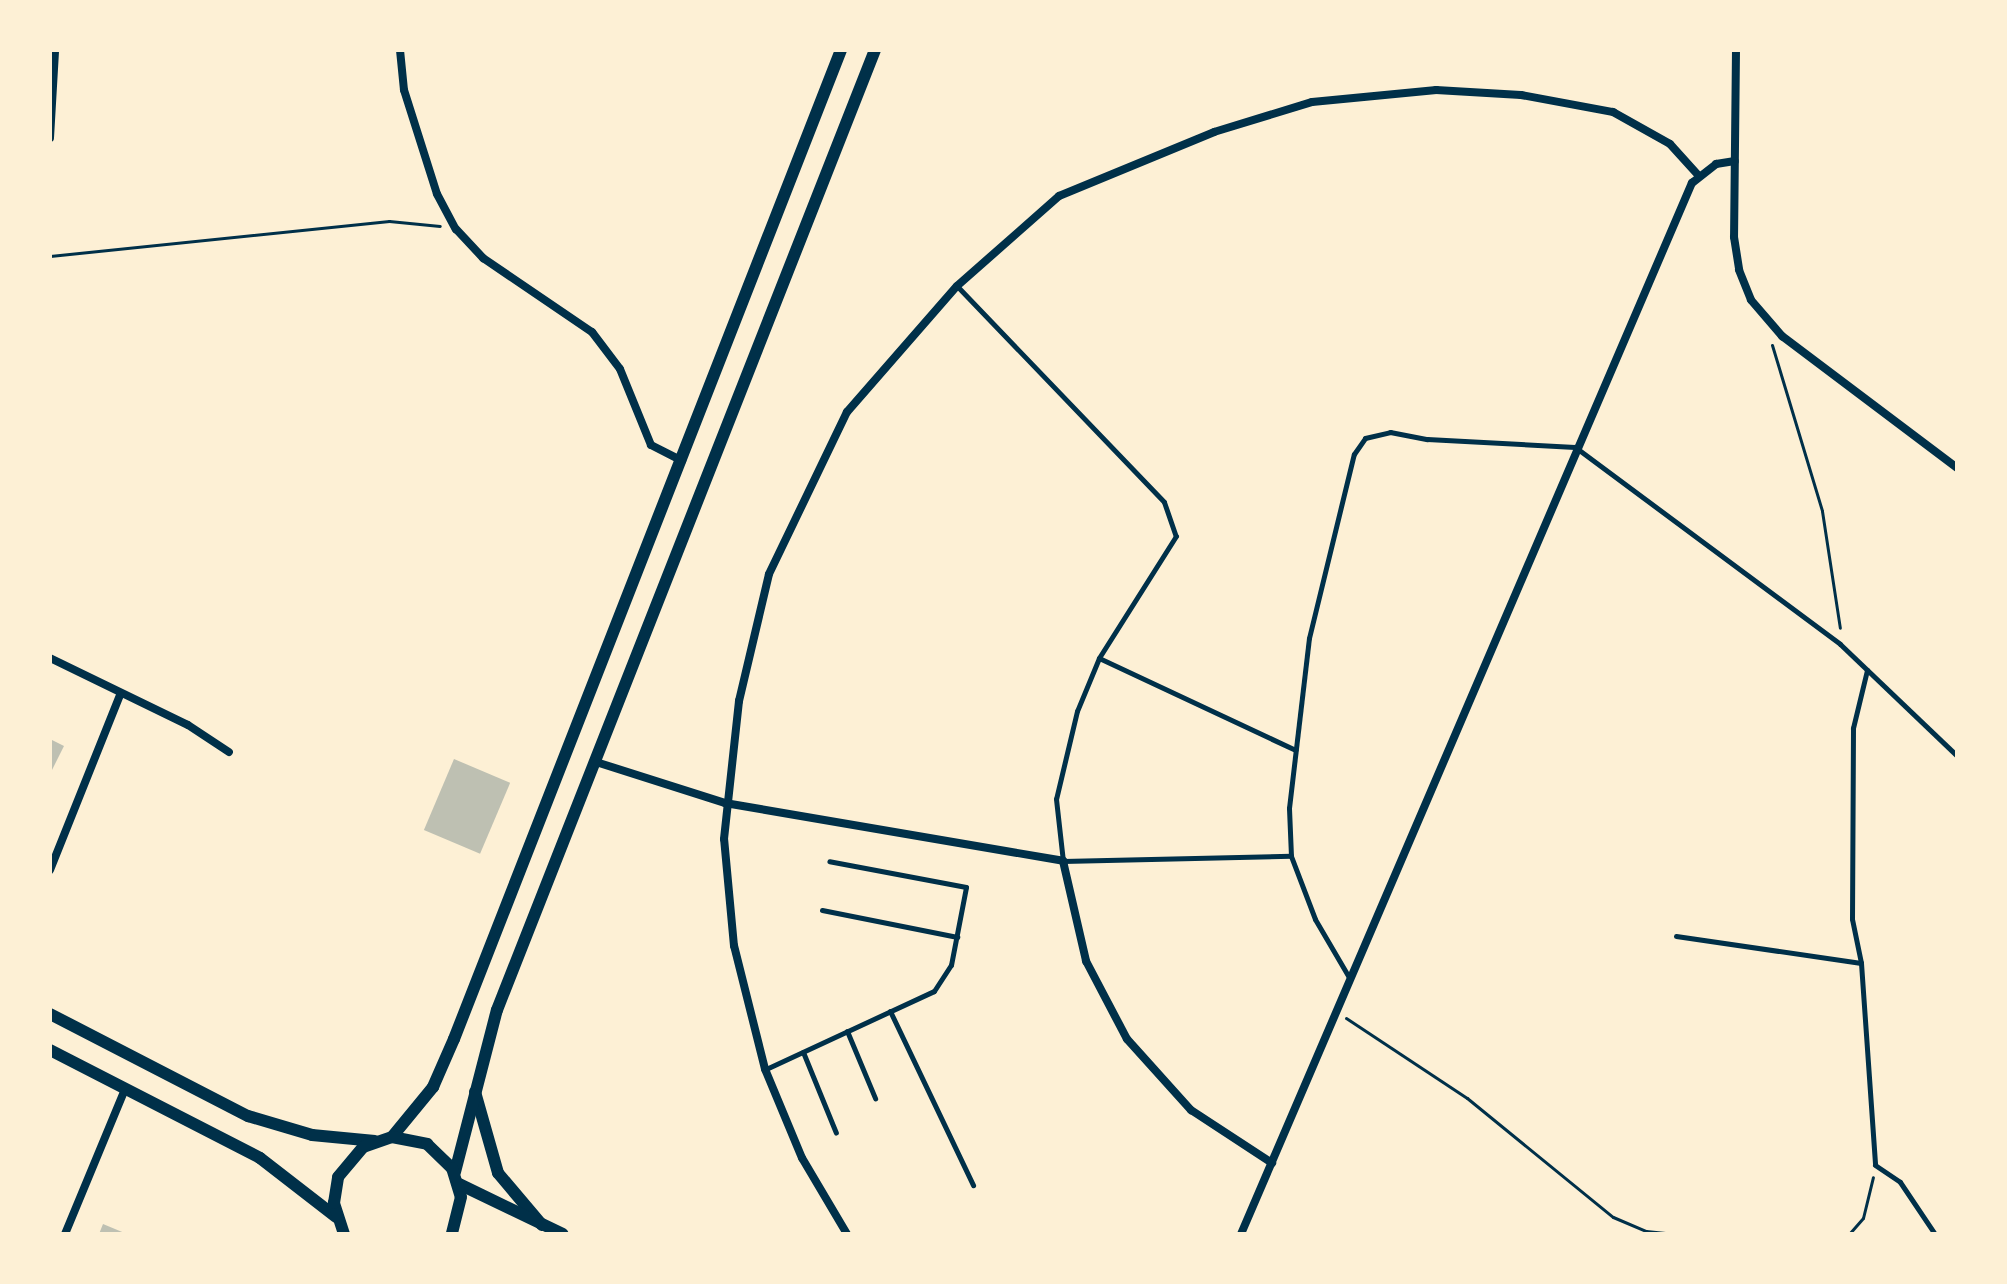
<!DOCTYPE html>
<style>
body{margin:0}
#map{position:relative;width:2007px;height:1284px;overflow:hidden;background:#fdf0d5;font-family:"Nunito Sans",sans-serif}
div>[style]{position:absolute}
.building>*{inset:0;background:#bec0b2;transform-origin:0 0}
.path>*{height:3px;margin:-1.5px;padding:0 1.5px;transform-origin:1.5px;border-radius:1.5px;background:#003049}
.service>*{height:5px;margin:-2.5px;padding:0 2.5px;transform-origin:2.5px;border-radius:2.5px;background:#003049}
.minor>*{height:8px;margin:-4px;padding:0 4px;transform-origin:4px;border-radius:4px;background:#003049}
.tertiary>*{height:12px;margin:-6px;padding:0 6px;transform-origin:6px;border-radius:6px;background:#003049}
span{translate:-50% -50%;white-space:nowrap;text-align:center;line-height:1.15;-webkit-text-stroke:6px #fdf0d5;paint-order:stroke}
.frame{position:absolute;inset:0;border:52px solid #fdf0d5;pointer-events:none}
</style>
<div id="map">
<div class="building">
<i style="clip-path:polygon(50px 739px,64px 746px,50px 774px)"></i>
<i style="left:454px;top:759px;width:61px;height:77px;rotate:23deg"></i>
<i style="clip-path:polygon(103px 1224px,127px 1234px,99px 1234px)"></i>
</div>
<div class="path">
<i style="left:50px;top:256px;width:341px;rotate:-5.9deg"></i>
<i style="left:389px;top:221px;width:51px;rotate:5.6deg"></i>
<i style="left:1772px;top:345px;width:173px;rotate:73.2deg"></i>
<i style="left:1822px;top:511px;width:118px;rotate:81.3deg"></i>
<i style="left:1346px;top:1018px;width:145px;rotate:33.5deg"></i>
<i style="left:1467px;top:1098px;width:188px;rotate:39.2deg"></i>
<i style="left:1613px;top:1217px;width:36px;rotate:23deg"></i>
<i style="left:1646px;top:1231px;width:29px;rotate:6deg"></i>
<i style="left:1849px;top:1234px;width:21px;rotate:-49deg"></i>
<i style="left:1863px;top:1218px;width:42px;rotate:-76.3deg"></i>
</div>
<div class="service">
<i style="left:957px;top:286px;width:299px;rotate:46.2deg"></i>
<i style="left:1164px;top:502px;width:36px;rotate:71deg"></i>
<i style="left:1176px;top:536px;width:144px;rotate:122.3deg"></i>
<i style="left:1099px;top:658px;width:57px;rotate:112.5deg"></i>
<i style="left:1077px;top:711px;width:90px;rotate:103.4deg"></i>
<i style="left:1056px;top:799px;width:62px;rotate:83.6deg"></i>
<i style="left:1063px;top:861px;width:228px;rotate:-1.3deg"></i>
<i style="left:1099px;top:658px;width:217px;rotate:25.1deg"></i>
<i style="left:1867px;top:670px;width:60px;rotate:103.6deg"></i>
<i style="left:1853px;top:728px;width:191px;rotate:90.3deg"></i>
<i style="left:1852px;top:919px;width:45px;rotate:78.4deg"></i>
<i style="left:1861px;top:963px;width:202px;rotate:86deg"></i>
<i style="left:1875px;top:1165px;width:30px;rotate:34deg"></i>
<i style="left:1900px;top:1182px;width:63px;rotate:56.1deg"></i>
<i style="left:822px;top:910px;width:138px;rotate:11.3deg"></i>
<i style="left:1676px;top:936px;width:187px;rotate:8.3deg"></i>
<i style="left:1350px;top:979px;width:69px;rotate:-120.3deg"></i>
<i style="left:1315px;top:919px;width:67px;rotate:-110.9deg"></i>
<i style="left:1291px;top:856px;width:48px;rotate:-92.4deg"></i>
<i style="left:1289px;top:808px;width:171px;rotate:-83.3deg"></i>
<i style="left:1309px;top:638px;width:189px;rotate:-76.3deg"></i>
<i style="left:1354px;top:454px;width:19px;rotate:-55deg"></i>
<i style="left:1365px;top:438px;width:26px;rotate:-13deg"></i>
<i style="left:1390px;top:432px;width:38px;rotate:11deg"></i>
<i style="left:1427px;top:439px;width:148px;rotate:3.1deg"></i>
<i style="left:1575px;top:447px;width:330px;rotate:36.6deg"></i>
<i style="left:1840px;top:644px;width:162px;rotate:43.7deg"></i>
<i style="left:890px;top:1011px;width:193px;rotate:64.5deg"></i>
<i style="left:847px;top:1031px;width:73px;rotate:67.3deg"></i>
<i style="left:803px;top:1052px;width:87px;rotate:67.8deg"></i>
<i style="left:766px;top:1069px;width:185px;rotate:-24.9deg"></i>
<i style="left:934px;top:991px;width:31px;rotate:-57deg"></i>
<i style="left:951px;top:965px;width:79px;rotate:-79.1deg"></i>
<i style="left:966px;top:887px;width:139px;rotate:-169.3deg"></i>
</div>
<div class="minor">
<i style="left:400px;top:50px;width:40px;rotate:84.3deg"></i>
<i style="left:404px;top:90px;width:109px;rotate:72.4deg"></i>
<i style="left:437px;top:194px;width:40px;rotate:62deg"></i>
<i style="left:456px;top:229px;width:40px;rotate:47deg"></i>
<i style="left:483px;top:258px;width:132px;rotate:34.2deg"></i>
<i style="left:592px;top:332px;width:46px;rotate:52.9deg"></i>
<i style="left:620px;top:369px;width:82px;rotate:67.8deg"></i>
<i style="left:651px;top:445px;width:35px;rotate:27deg"></i>
<i style="left:1736px;top:50px;width:187px;rotate:90.6deg"></i>
<i style="left:1734px;top:237px;width:33px;rotate:81deg"></i>
<i style="left:1739px;top:270px;width:32px;rotate:68deg"></i>
<i style="left:1751px;top:300px;width:48px;rotate:49.3deg"></i>
<i style="left:1782px;top:336px;width:219px;rotate:37deg"></i>
<i style="left:50px;top:138px;width:88px;rotate:-86.7deg"></i>
<i style="left:50px;top:658px;width:153px;rotate:25.9deg"></i>
<i style="left:188px;top:725px;width:49px;rotate:33.4deg"></i>
<i style="left:596px;top:762px;width:135px;rotate:17.6deg"></i>
<i style="left:725px;top:803px;width:343px;rotate:9.7deg"></i>
<i style="left:1063px;top:861px;width:103px;rotate:77deg"></i>
<i style="left:1086px;top:961px;width:88px;rotate:62.3deg"></i>
<i style="left:1127px;top:1039px;width:96px;rotate:48deg"></i>
<i style="left:1191px;top:1110px;width:97px;rotate:33.2deg"></i>
<i style="left:50px;top:870px;width:188px;rotate:-68.2deg"></i>
<i style="left:65px;top:1234px;width:157px;rotate:-67.5deg"></i>
<i style="left:847px;top:1234px;width:88px;rotate:-120.6deg"></i>
<i style="left:802px;top:1158px;width:96px;rotate:-112.6deg"></i>
<i style="left:765px;top:1069px;width:127px;rotate:-104.1deg"></i>
<i style="left:734px;top:946px;width:107px;rotate:-95.3deg"></i>
<i style="left:724px;top:839px;width:139px;rotate:-83.8deg"></i>
<i style="left:739px;top:701px;width:130px;rotate:-76.7deg"></i>
<i style="left:769px;top:574px;width:180px;rotate:-64.3deg"></i>
<i style="left:847px;top:412px;width:167px;rotate:-48.9deg"></i>
<i style="left:957px;top:286px;width:136px;rotate:-41.4deg"></i>
<i style="left:1059px;top:196px;width:168px;rotate:-22.4deg"></i>
<i style="left:1214px;top:132px;width:102px;rotate:-17deg"></i>
<i style="left:1312px;top:102px;width:125px;rotate:-5.5deg"></i>
<i style="left:1436px;top:90px;width:85px;rotate:3.4deg"></i>
<i style="left:1521px;top:95px;width:94px;rotate:10.5deg"></i>
<i style="left:1613px;top:112px;width:65px;rotate:29.3deg"></i>
<i style="left:1670px;top:144px;width:42px;rotate:47.9deg"></i>
<i style="left:1241px;top:1234px;width:1144px;rotate:-66.78deg"></i>
<i style="left:1692px;top:183px;width:31px;rotate:-38deg"></i>
<i style="left:1716px;top:164px;width:19px;rotate:-9deg"></i>
</div>
<div class="tertiary">
<i style="left:50px;top:1014px;width:223px;rotate:27.3deg"></i>
<i style="left:248px;top:1116px;width:67px;rotate:16.5deg"></i>
<i style="left:312px;top:1135px;width:63px;rotate:5.4deg"></i>
<i style="left:50px;top:1050px;width:236px;rotate:27.2deg"></i>
<i style="left:260px;top:1158px;width:96px;rotate:37.8deg"></i>
<i style="left:475px;top:1092px;width:84px;rotate:74.1deg"></i>
<i style="left:498px;top:1173px;width:68px;rotate:49.8deg"></i>
<i style="left:392px;top:1137px;width:65px;rotate:-50.6deg"></i>
<i style="left:433px;top:1087px;width:52px;rotate:-66.4deg"></i>
<i style="left:454px;top:1039px;width:1062px;rotate:-68.63deg"></i>
<i style="left:455px;top:1172px;width:167px;rotate:-75.5deg"></i>
<i style="left:497px;top:1010px;width:1032px;rotate:-68.51deg"></i>
<i style="left:459px;top:1184px;width:115px;rotate:25.7deg"></i>
<i style="left:344px;top:1234px;width:33px;rotate:-108deg"></i>
<i style="left:334px;top:1203px;width:26px;rotate:-81deg"></i>
<i style="left:338px;top:1177px;width:39px;rotate:-50deg"></i>
<i style="left:363px;top:1147px;width:31px;rotate:-19deg"></i>
<i style="left:392px;top:1137px;width:36px;rotate:11deg"></i>
<i style="left:427px;top:1144px;width:35px;rotate:44deg"></i>
<i style="left:452px;top:1168px;width:30px;rotate:73deg"></i>
<i style="left:461px;top:1197px;width:38px;rotate:104deg"></i>
</div>
<div class="frame"></div>
</div>
